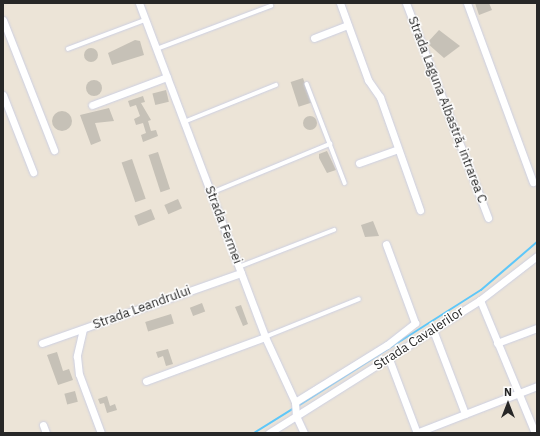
<!DOCTYPE html>
<meta charset="utf-8">
<style>
body{margin:0}
#map{position:relative;width:540px;height:436px;overflow:hidden;background:#ece4d7;font-family:"IBM Plex Sans",sans-serif}
div>[style]{position:absolute}
.stream>*{height:2px;margin:-1px;padding:0 1px;transform-origin:1px;border-radius:1px;background:#5ec7f9}
.building>*{inset:0;background:#c6c1b7;transform-origin:0 0}
.round{border-radius:50%}
.roads{filter:drop-shadow(0 0 1px #cccfe2) drop-shadow(0 0 1px #cccfe2)}
.service>*{height:3.5px;margin:-1.75px;padding:0 1.75px;transform-origin:1.75px;border-radius:1.75px;background:#fff}
.minor>*{height:7px;margin:-3.5px;padding:0 3.5px;transform-origin:3.5px;border-radius:3.5px;background:#fff}
span{translate:-50% -50%;white-space:nowrap;text-align:center;line-height:1.15;-webkit-text-stroke:3px #fff;paint-order:stroke}
.street-label{font-size:13px;color:#272727}
.frame{position:absolute;inset:0;border:4px solid #272727;pointer-events:none}
.north{position:absolute;left:488px;top:384px;width:40px;height:40px;-webkit-text-stroke:3px #fff;paint-order:stroke;rotate:0deg;font-size:11px;font-weight:700;line-height:16px;text-align:center;color:#272727}
.north::after{content:'';display:block;margin:auto;width:14px;height:18px;background:#272727;clip-path:polygon(50% 0,100% 100%,50% 72%,0 100%)}
</style>
<div id="map">
<div class="stream">
<i style="left:298px;top:406px;width:217px;rotate:-32.4deg"></i>
<i style="left:481px;top:290px;width:74px;rotate:-40.6deg"></i>
<i style="left:254px;top:433px;width:47px;rotate:-32deg"></i>
</div>
<div class="building">
<i style="clip-path:polygon(475px 3px,489px 3px,492px 10px,479px 15px)"></i>
<i style="clip-path:polygon(439px 30px,460px 46px,444px 58px,427px 43px)"></i>
<i style="clip-path:polygon(135px 40px,140px 41px,144px 55px,112px 65px,108px 53px)"></i>
<i class="round" style="left:84px;top:48px;width:14px;height:14px"></i>
<i style="left:303px;top:78px;width:26px;height:13px;rotate:72deg"></i>
<i class="round" style="left:86px;top:80px;width:16px;height:16px"></i>
<i style="left:166px;top:90px;width:12px;height:14px;rotate:76deg"></i>
<i style="clip-path:polygon(143px 96px,145px 102px,141px 103px,151px 120px,148px 121px,151px 131px,156px 130px,158px 136px,143px 142px,141px 135px,146px 133px,143px 123px,136px 125px,134px 119px,140px 116px,136px 105px,130px 107px,128px 101px)"></i>
<i style="clip-path:polygon(109px 108px,114px 121px,95px 123px,101px 141px,91px 145px,80px 115px)"></i>
<i class="round" style="left:52px;top:111px;width:20px;height:20px"></i>
<i class="round" style="left:303px;top:116px;width:14px;height:14px"></i>
<i style="clip-path:polygon(327px 151px,336px 170px,327px 173px,319px 158px,319px 154px)"></i>
<i style="left:158px;top:152px;width:39px;height:10px;rotate:72deg"></i>
<i style="left:132px;top:159px;width:42px;height:11px;rotate:71deg"></i>
<i style="left:178px;top:199px;width:10px;height:15px;rotate:66deg"></i>
<i style="left:151px;top:209px;width:11px;height:18px;rotate:68deg"></i>
<i style="clip-path:polygon(373px 221px,379px 236px,365px 237px,361px 225px)"></i>
<i style="left:202px;top:303px;width:9px;height:13px;rotate:69deg"></i>
<i style="clip-path:polygon(241px 305px,248px 324px,243px 326px,235px 307px)"></i>
<i style="left:171px;top:314px;width:10px;height:27px;rotate:73deg"></i>
<i style="clip-path:polygon(168px 349px,173px 364px,166px 366px,163px 356px,158px 358px,156px 352px)"></i>
<i style="clip-path:polygon(57px 352px,63px 371px,69px 369px,73px 380px,58px 385px,47px 355px)"></i>
<i style="left:75px;top:391px;width:11px;height:11px;rotate:75deg"></i>
<i style="clip-path:polygon(107px 396px,110px 406px,115px 404px,117px 410px,107px 413px,104px 403px,100px 404px,98px 399px)"></i>
</div>
<div class="roads">
<div class="service">
<i style="left:68px;top:49px;width:82px;rotate:-20.6deg"></i>
<i style="left:157px;top:49px;width:122px;rotate:-20.7deg"></i>
<i style="left:307px;top:84px;width:106px;rotate:69deg"></i>
<i style="left:184px;top:122px;width:99px;rotate:-21.9deg"></i>
<i style="left:211px;top:193px;width:129px;rotate:-22.4deg"></i>
<i style="left:239px;top:267px;width:102px;rotate:-21.3deg"></i>
<i style="left:265px;top:337px;width:101px;rotate:-22deg"></i>
</div>
<div class="minor">
<i style="left:139px;top:3px;width:357px;rotate:69.3deg"></i>
<i style="left:265px;top:337px;width:72px;rotate:65.2deg"></i>
<i style="left:295px;top:402px;width:14px;rotate:86deg"></i>
<i style="left:296px;top:416px;width:32px;rotate:148deg"></i>
<i style="left:340px;top:3px;width:82px;rotate:70deg"></i>
<i style="left:368px;top:80px;width:21px;rotate:55deg"></i>
<i style="left:380px;top:97px;width:120px;rotate:70.5deg"></i>
<i style="left:406px;top:3px;width:230px;rotate:69.1deg"></i>
<i style="left:467px;top:3px;width:191px;rotate:69.8deg"></i>
<i style="left:3px;top:20px;width:140px;rotate:68.6deg"></i>
<i style="left:314px;top:38px;width:36px;rotate:-21deg"></i>
<i style="left:3px;top:95px;width:83px;rotate:68.7deg"></i>
<i style="left:92px;top:105px;width:80px;rotate:-20.5deg"></i>
<i style="left:359px;top:163px;width:41px;rotate:-19.7deg"></i>
<i style="left:480px;top:300px;width:144px;rotate:67.5deg"></i>
<i style="left:83px;top:329px;width:28px;rotate:103deg"></i>
<i style="left:77px;top:356px;width:18px;rotate:84deg"></i>
<i style="left:79px;top:374px;width:63px;rotate:69.6deg"></i>
<i style="left:433px;top:330px;width:90px;rotate:69.1deg"></i>
<i style="left:42px;top:343px;width:211px;rotate:-19.4deg"></i>
<i style="left:497px;top:343px;width:43px;rotate:-20.6deg"></i>
<i style="left:389px;top:359px;width:79px;rotate:69.3deg"></i>
<i style="left:146px;top:381px;width:127px;rotate:-20.3deg"></i>
<i style="left:295px;top:402px;width:108px;rotate:-31.8deg"></i>
<i style="left:387px;top:345px;width:36px;rotate:-38deg"></i>
<i style="left:415px;top:323px;width:84px;rotate:-110.2deg"></i>
<i style="left:43px;top:425px;width:9px;rotate:69deg"></i>
<i style="left:304px;top:433px;width:19px;rotate:-115deg"></i>
<i style="left:296px;top:416px;width:218px;rotate:-32.2deg"></i>
<i style="left:480px;top:300px;width:72px;rotate:-37.7deg"></i>
<i style="left:416px;top:433px;width:130px;rotate:-21.2deg"></i>
</div>
</div>
<div class="street-label">
<span style="left:447px;top:110px;rotate:69deg">Strada Laguna Albastră, intrarea C</span>
<span style="left:223px;top:225px;rotate:69deg">Strada Fermei</span>
<span style="left:142px;top:308px;rotate:-20deg">Strada Leandrului</span>
<span style="left:419px;top:339px;rotate:-33deg">Strada Cavalerilor</span>
</div>
<div class="frame"></div>
<div class="north">N</div>
</div>
